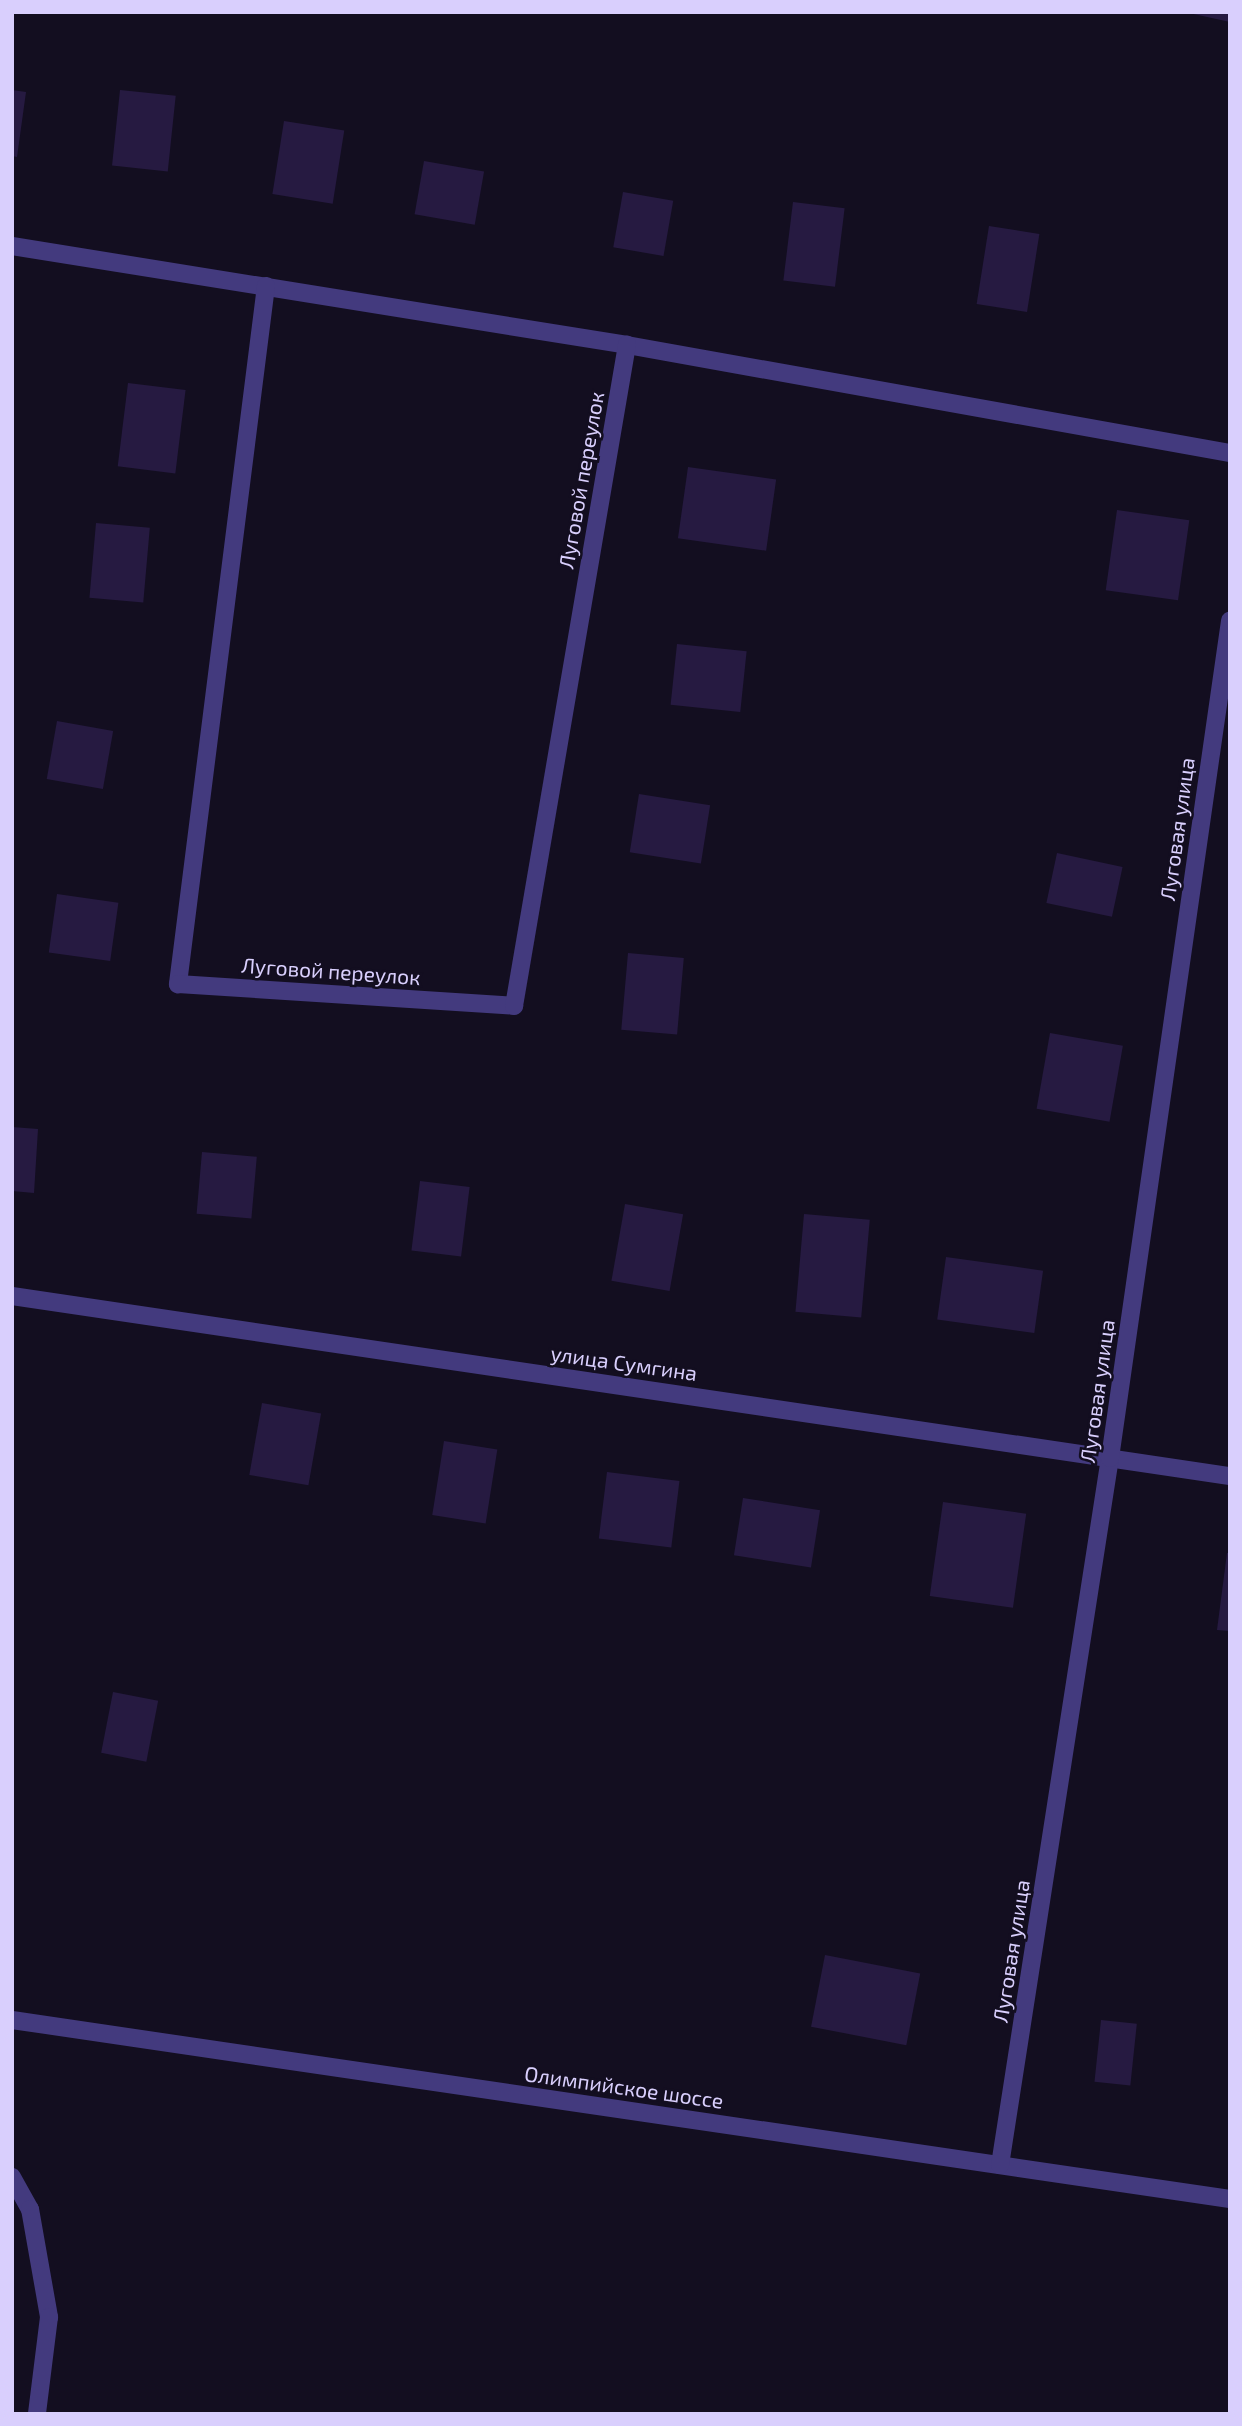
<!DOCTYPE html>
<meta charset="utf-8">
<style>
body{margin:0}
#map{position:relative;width:1242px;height:2426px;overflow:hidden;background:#130e20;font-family:"Exo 2",sans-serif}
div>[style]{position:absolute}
.building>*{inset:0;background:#261a41;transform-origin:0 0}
.street>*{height:18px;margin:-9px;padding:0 9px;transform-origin:9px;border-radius:9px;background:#433a7e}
span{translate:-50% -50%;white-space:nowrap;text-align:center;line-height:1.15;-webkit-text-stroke:5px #130e20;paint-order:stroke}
.street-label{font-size:21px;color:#d9cffd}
.frame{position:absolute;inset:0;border:14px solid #d9cffd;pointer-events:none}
</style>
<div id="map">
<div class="building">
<i style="clip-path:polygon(1189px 12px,1230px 12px,1230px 22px,1189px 13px)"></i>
<i style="clip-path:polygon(12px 90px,26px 92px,17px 157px,12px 156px)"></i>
<i style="left:120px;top:90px;width:56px;height:76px;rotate:6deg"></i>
<i style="left:284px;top:121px;width:61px;height:74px;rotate:9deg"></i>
<i style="left:424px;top:161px;width:61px;height:54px;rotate:10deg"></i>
<i style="left:623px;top:192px;width:51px;height:56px;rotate:10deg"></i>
<i style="left:793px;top:202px;width:52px;height:79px;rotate:7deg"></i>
<i style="left:989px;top:226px;width:51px;height:79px;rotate:9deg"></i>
<i style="left:128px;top:383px;width:58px;height:84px;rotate:7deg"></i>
<i style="left:688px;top:467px;width:89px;height:72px;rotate:8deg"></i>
<i style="left:1117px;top:510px;width:73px;height:81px;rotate:8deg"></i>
<i style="left:96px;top:523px;width:54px;height:75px;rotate:5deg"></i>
<i style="left:677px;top:644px;width:70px;height:61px;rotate:6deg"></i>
<i style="left:57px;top:721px;width:57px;height:59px;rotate:10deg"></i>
<i style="left:639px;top:794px;width:72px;height:59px;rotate:9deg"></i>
<i style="left:1057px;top:853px;width:67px;height:51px;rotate:12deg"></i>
<i style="left:57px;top:894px;width:62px;height:59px;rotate:8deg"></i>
<i style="left:628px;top:953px;width:56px;height:77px;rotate:5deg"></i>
<i style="left:1050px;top:1033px;width:74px;height:77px;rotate:10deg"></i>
<i style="clip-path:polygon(12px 1127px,38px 1129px,34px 1193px,12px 1191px)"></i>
<i style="left:202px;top:1152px;width:55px;height:62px;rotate:5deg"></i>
<i style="left:420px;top:1181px;width:50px;height:70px;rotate:7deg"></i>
<i style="left:625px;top:1204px;width:59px;height:78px;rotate:10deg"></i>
<i style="left:804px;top:1214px;width:66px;height:98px;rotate:5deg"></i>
<i style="left:946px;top:1257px;width:98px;height:63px;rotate:8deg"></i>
<i style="left:262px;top:1403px;width:60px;height:73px;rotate:10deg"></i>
<i style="left:444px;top:1441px;width:54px;height:75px;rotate:9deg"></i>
<i style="left:607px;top:1472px;width:73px;height:67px;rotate:7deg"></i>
<i style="left:743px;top:1498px;width:78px;height:58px;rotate:9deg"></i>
<i style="left:943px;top:1502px;width:84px;height:95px;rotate:8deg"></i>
<i style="clip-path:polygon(1227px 1553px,1230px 1553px,1230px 1631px,1217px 1630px)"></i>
<i style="left:113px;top:1692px;width:46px;height:62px;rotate:11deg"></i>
<i style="left:825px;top:1955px;width:97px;height:73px;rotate:11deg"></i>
<i style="left:1101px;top:2020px;width:36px;height:62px;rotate:6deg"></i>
</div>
<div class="street">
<i style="left:12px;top:246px;width:623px;rotate:9.14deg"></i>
<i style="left:627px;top:345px;width:613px;rotate:10.15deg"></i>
<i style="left:266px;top:286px;width:704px;rotate:97.19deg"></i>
<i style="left:178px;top:984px;width:337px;rotate:3.7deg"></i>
<i style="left:514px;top:1006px;width:671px;rotate:-80.3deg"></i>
<i style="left:12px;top:1296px;width:1231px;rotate:8.41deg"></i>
<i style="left:12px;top:2020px;width:1231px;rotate:8.36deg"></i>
<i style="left:1000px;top:2165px;width:716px;rotate:-81.16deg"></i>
<i style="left:1110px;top:1458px;width:846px;rotate:-81.84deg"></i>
<i style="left:12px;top:2177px;width:37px;rotate:61deg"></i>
<i style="left:30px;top:2209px;width:110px;rotate:80deg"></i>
<i style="left:49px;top:2317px;width:97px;rotate:97.1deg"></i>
</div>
<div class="street-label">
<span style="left:581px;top:480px;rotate:-80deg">Луговой переулок</span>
<span style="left:1177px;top:829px;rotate:-82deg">Луговая улица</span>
<span style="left:331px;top:971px;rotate:4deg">Луговой переулок</span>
<span style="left:624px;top:1363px;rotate:8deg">улица Сумгина</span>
<span style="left:1097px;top:1391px;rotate:-82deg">Луговая улица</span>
<span style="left:1011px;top:1951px;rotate:-81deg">Луговая улица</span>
<span style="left:624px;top:2087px;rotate:8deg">Олимпийское шоссе</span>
</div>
<div class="frame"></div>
</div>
